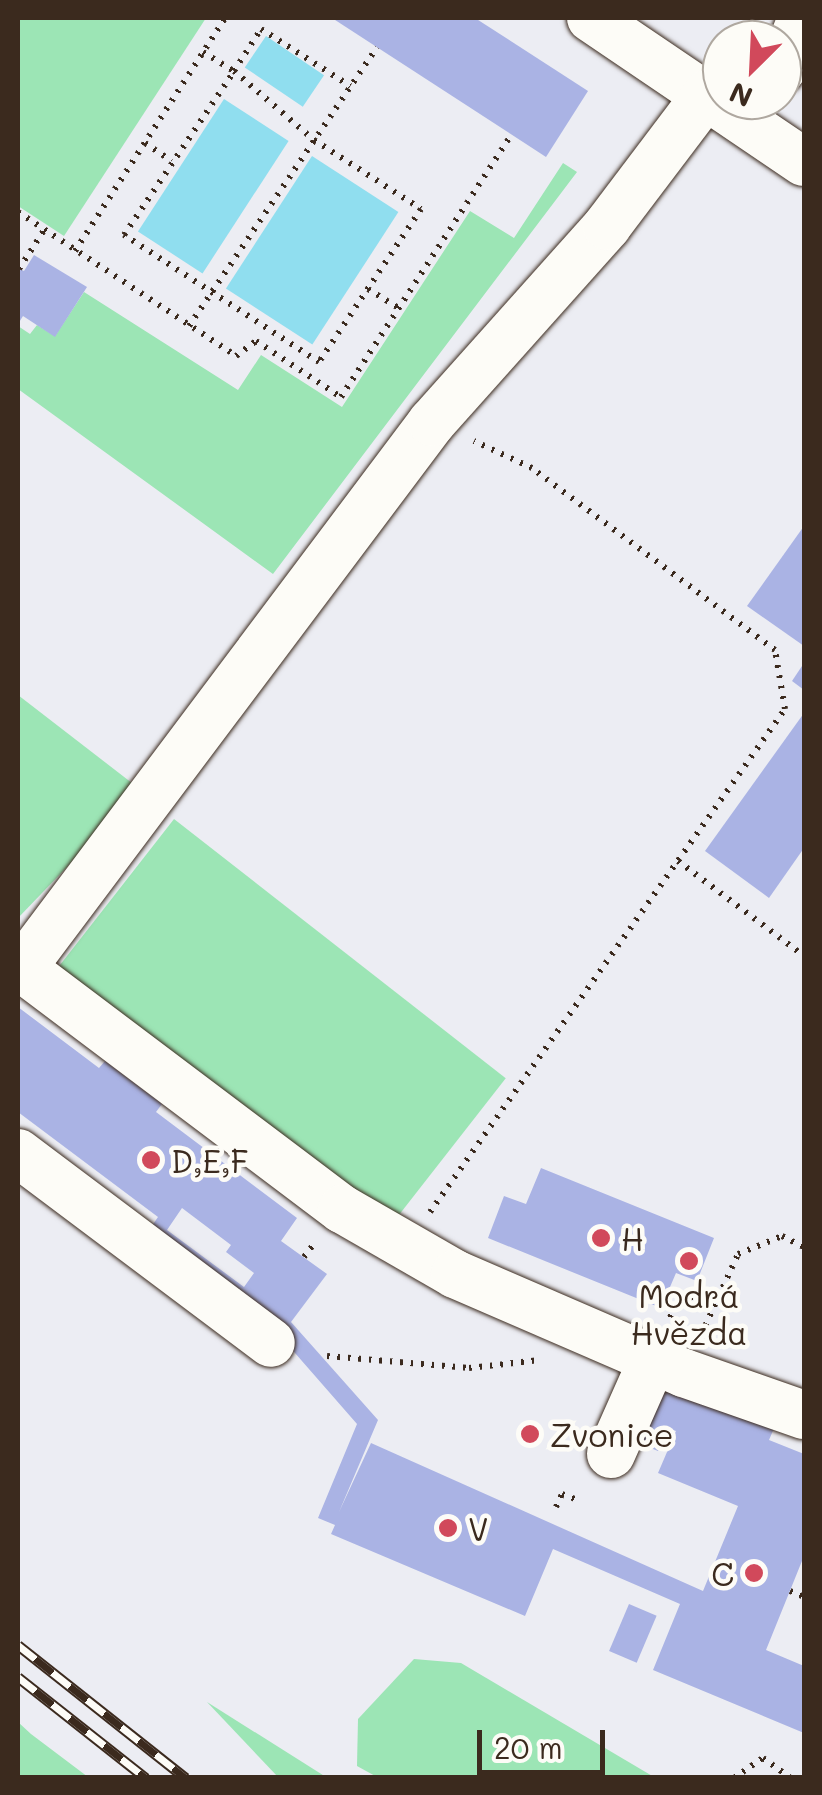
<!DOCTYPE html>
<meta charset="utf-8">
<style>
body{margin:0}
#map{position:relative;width:822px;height:1795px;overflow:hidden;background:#ecedf3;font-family:Mali,sans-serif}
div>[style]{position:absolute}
.green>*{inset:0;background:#9ce5b5;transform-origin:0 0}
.water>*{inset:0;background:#90deef;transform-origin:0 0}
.building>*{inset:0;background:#aab3e4;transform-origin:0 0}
.path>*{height:6px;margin-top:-3px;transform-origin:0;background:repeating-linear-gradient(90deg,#3b2a1e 0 2.5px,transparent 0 10.5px)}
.roads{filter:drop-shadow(0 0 2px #3b2a1e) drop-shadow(0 0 2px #3b2a1e)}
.minor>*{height:48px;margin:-24px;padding:0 24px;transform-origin:24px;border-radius:24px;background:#fdfcf7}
.rail>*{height:11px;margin-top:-5.5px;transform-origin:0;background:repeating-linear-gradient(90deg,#fdfcf7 0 22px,#3b2a1e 0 44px);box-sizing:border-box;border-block:2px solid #3b2a1e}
.dots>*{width:28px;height:28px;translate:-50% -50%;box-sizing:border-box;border:5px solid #fdfcf7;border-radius:50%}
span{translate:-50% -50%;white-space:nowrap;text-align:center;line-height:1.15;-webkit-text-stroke:9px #fdfcf7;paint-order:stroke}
.poi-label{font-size:32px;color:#3b2a1e}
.left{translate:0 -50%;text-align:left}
.right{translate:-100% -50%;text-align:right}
.frame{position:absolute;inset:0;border:20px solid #3b2a1e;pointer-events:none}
.north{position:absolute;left:702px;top:20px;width:100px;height:100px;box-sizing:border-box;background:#fdfcf7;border:2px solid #afa8a0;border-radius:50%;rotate:204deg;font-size:28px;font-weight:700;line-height:40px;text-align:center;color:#3b2a1e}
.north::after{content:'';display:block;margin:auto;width:35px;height:45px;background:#d1495b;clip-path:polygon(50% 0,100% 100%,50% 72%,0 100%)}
.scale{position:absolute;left:477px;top:1730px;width:128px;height:45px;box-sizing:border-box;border:5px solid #3b2a1e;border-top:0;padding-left:12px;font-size:30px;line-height:35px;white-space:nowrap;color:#3b2a1e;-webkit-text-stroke:8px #fdfcf7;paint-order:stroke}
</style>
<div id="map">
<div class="green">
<i style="clip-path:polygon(18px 18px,206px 18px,64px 236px,18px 206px)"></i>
<i style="clip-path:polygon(563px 163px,577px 172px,273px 574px,18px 389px,18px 326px,30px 334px,37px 325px,55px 336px,84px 292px,238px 390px,261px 355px,342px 407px,470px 211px,514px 238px)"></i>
<i style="clip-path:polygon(18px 695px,141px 790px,18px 918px)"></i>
<i style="left:174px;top:819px;width:421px;height:190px;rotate:38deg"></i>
<i style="clip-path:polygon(414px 1659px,461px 1663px,654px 1777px,377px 1777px,357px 1766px,358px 1719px)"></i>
<i style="clip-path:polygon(207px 1702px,326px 1777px,278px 1777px)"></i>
<i style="clip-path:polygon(18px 1722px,31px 1734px,88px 1777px,18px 1777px)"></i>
</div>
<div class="water">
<i style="left:266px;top:36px;width:70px;height:38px;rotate:34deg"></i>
<i style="left:224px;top:99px;width:77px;height:158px;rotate:33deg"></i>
<i style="left:312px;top:156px;width:103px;height:158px;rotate:33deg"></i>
</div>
<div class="building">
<i style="clip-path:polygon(332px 18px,475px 18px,588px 91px,546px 157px)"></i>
<i style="clip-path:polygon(34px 255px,87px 287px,55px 337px,23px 316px,18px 324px,18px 268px,24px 271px)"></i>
<i style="clip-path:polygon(804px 526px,804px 646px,747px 606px)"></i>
<i style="clip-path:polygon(804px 663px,804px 690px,792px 681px)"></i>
<i style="clip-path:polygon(804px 713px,804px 848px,769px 898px,705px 851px)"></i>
<i style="clip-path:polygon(evenodd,18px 1007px,99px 1068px,105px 1061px,162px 1104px,156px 1112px,297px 1218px,281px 1241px,327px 1274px,291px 1322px,378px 1420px,339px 1512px,371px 1443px,703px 1591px,738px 1506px,658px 1473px,676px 1431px,668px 1428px,658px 1451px,633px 1441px,658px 1379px,775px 1426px,769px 1440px,804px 1454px,804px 1556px,766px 1650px,804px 1666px,804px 1733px,653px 1670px,680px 1604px,553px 1549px,525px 1616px,331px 1534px,335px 1525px,318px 1518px,357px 1424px,281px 1337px,145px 1236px,158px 1217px,18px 1112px,18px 1007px,182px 1208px,231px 1245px,226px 1252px,254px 1273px,244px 1287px,167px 1230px,182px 1208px)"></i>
<i style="clip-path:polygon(541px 1168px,714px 1238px,697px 1281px,676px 1273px,661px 1308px,488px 1238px,504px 1196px,526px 1204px)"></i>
<i style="left:629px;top:1604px;width:30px;height:51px;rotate:23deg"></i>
</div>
<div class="path">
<i style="left:203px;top:52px;width:36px;rotate:32deg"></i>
<i style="left:234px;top:71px;width:50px;rotate:-57.3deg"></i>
<i style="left:261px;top:29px;width:106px;rotate:32.6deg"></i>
<i style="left:234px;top:71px;width:106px;rotate:40.8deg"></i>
<i style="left:314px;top:140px;width:127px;rotate:32.8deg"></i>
<i style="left:421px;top:209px;width:184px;rotate:123.7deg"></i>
<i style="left:319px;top:362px;width:233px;rotate:-146.9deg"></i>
<i style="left:124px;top:235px;width:197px;rotate:-56.1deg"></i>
<i style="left:145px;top:143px;width:32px;rotate:34deg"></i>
<i style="left:18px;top:212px;width:261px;rotate:33.4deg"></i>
<i style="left:236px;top:356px;width:25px;rotate:-37deg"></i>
<i style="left:256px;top:341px;width:102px;rotate:33.4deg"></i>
<i style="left:341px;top:397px;width:314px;rotate:-57deg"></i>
<i style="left:75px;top:251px;width:277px;rotate:-57.2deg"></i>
<i style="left:19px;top:269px;width:46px;rotate:-57.3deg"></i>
<i style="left:368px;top:289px;width:36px;rotate:32deg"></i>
<i style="left:189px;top:326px;width:336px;rotate:-56deg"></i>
<i style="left:678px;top:861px;width:158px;rotate:37deg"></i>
<i style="left:430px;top:1212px;width:616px;rotate:-54.79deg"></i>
<i style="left:785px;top:709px;width:60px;rotate:-99.6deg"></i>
<i style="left:775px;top:650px;width:304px;rotate:-143.2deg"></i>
<i style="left:532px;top:468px;width:64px;rotate:-155deg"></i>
<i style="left:304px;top:1257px;width:20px;rotate:-53deg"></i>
<i style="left:669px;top:1291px;width:12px;rotate:24deg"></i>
<i style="left:680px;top:1296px;width:26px;rotate:115deg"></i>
<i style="left:680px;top:1296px;width:36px;rotate:23deg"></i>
<i style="left:701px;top:1335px;width:89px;rotate:-65.4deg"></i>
<i style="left:738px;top:1254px;width:48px;rotate:-22.2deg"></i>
<i style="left:782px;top:1236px;width:25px;rotate:27deg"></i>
<i style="left:327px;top:1356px;width:143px;rotate:4.8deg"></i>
<i style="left:469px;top:1368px;width:71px;rotate:-6.4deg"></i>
<i style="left:556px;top:1507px;width:14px;rotate:-65deg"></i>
<i style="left:562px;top:1494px;width:14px;rotate:21deg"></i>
<i style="left:790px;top:1591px;width:15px;rotate:23deg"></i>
<i style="left:734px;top:1778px;width:35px;rotate:-35deg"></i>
<i style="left:763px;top:1758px;width:34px;rotate:36deg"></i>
</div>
<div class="roads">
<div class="minor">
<i style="left:591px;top:18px;width:257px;rotate:34.1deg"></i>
<i style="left:782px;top:69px;width:55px;rotate:-68.6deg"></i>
<i style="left:18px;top:965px;width:406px;rotate:37deg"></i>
<i style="left:342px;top:1209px;width:130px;rotate:29.9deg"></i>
<i style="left:455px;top:1274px;width:249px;rotate:23.4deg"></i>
<i style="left:684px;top:1373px;width:127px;rotate:19.3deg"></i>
<i style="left:22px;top:968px;width:683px;rotate:-53.1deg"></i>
<i style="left:432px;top:422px;width:263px;rotate:-48.2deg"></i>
<i style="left:607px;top:226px;width:166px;rotate:-52.9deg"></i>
<i style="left:18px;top:1153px;width:316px;rotate:36.9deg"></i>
<i style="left:611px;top:1454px;width:104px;rotate:-66.1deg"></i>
</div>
</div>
<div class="rail">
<i style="left:18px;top:1645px;width:214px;rotate:38.4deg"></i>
<i style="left:18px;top:1677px;width:163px;rotate:38.3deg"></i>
</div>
<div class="dots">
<i style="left:151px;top:1160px;background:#d1495b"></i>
<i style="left:601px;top:1238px;background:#d1495b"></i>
<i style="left:689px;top:1261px;background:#d1495b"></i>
<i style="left:530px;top:1434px;background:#d1495b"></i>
<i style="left:448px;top:1528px;background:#d1495b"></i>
<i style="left:754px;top:1573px;background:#d1495b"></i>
</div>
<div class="poi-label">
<span class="left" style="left:171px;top:1160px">D,E,F</span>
<span class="left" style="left:621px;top:1238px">H</span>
<span style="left:689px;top:1314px">Modrá<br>Hvězda</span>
<span class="left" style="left:550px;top:1434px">Zvonice</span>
<span class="left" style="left:468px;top:1528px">V</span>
<span class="right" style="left:734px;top:1573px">C</span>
</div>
<div class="frame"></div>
<div class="north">N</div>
<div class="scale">20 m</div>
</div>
